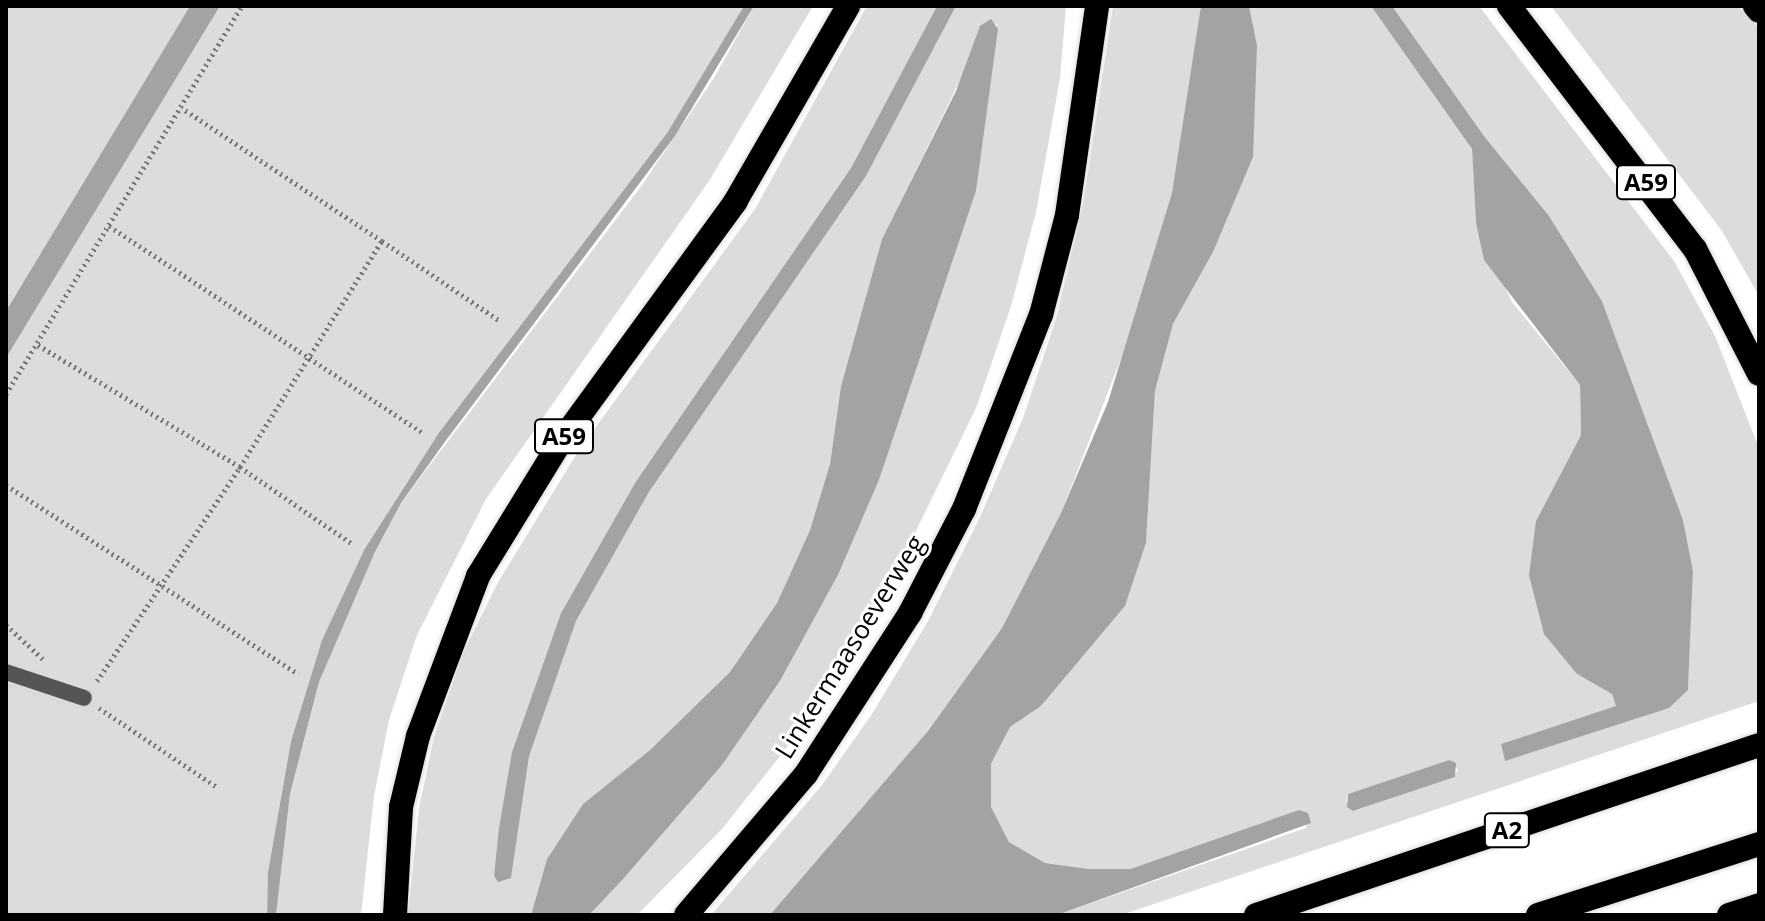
<!DOCTYPE html>
<style>
body{margin:0}
#map{position:relative;width:1765px;height:921px;overflow:hidden;background:#fff;font-family:"Open Sans",sans-serif}
div>[style]{position:absolute}
.green>*{inset:0;background:#dcdcdc}
.water>*{inset:0;background:#a3a3a3}
.path>*{height:5px;margin-top:-2.5px;transform-origin:0;background:repeating-linear-gradient(90deg,#777 0 2px,transparent 0 6px)}
.roads{filter:drop-shadow(0 0 2px #dbdbdb) drop-shadow(0 0 2px #dbdbdb)}
.lane>*{height:16px;margin:-8px;padding:0 8px;transform-origin:8px;border-radius:8px;background:#555}
.highway>*{height:24px;margin:-12px;padding:0 12px;transform-origin:12px;border-radius:12px;background:#000}
span{translate:-50% -50%;white-space:nowrap;text-align:center;line-height:1.15;-webkit-text-stroke:6px #fff;paint-order:stroke}
.shield-label span{padding:2px 6px;background:#fff;border:2px solid;border-radius:6px;-webkit-text-stroke-width:0}
.shield-label{font-size:24px;color:#000;font-weight:700}
.street-label{font-size:26px;color:#000}
.frame{position:absolute;inset:0;border:8px solid #000;pointer-events:none}
</style>
<div id="map">
<div class="green">
<i style="clip-path:polygon(6px 6px,190px 6px,6px 311px)"></i>
<i style="clip-path:polygon(220px 6px,744px 6px,667px 133px,438px 434px,364px 550px,322px 640px,291px 741px,268px 872px,267px 915px,6px 915px,6px 358px)"></i>
<i style="clip-path:polygon(754px 6px,813px 6px,709px 181px,486px 499px,417px 635px,389px 720px,374px 796px,361px 915px,276px 915px,290px 794px,319px 682px,352px 597px,401px 503px,642px 185px,714px 78px)"></i>
<i style="clip-path:polygon(867px 6px,937px 6px,851px 168px,635px 483px,561px 613px,512px 752px,494px 876px,511px 878px,528px 756px,576px 621px,649px 492px,866px 176px,956px 6px,1066px 6px,1060px 78px,1036px 212px,1011px 306px,977px 406px,889px 586px,785px 750px,722px 829px,637px 915px,589px 915px,722px 765px,780px 681px,838px 575px,879px 480px,976px 191px,997px 23px,970px 60px,882px 239px,841px 386px,830px 464px,810px 530px,777px 603px,730px 672px,650px 750px,583px 804px,547px 859px,531px 915px,408px 915px,419px 808px,434px 737px,463px 653px,498px 582px,579px 450px,755px 209px)"></i>
<i style="clip-path:polygon(1113px 6px,1201px 6px,1197px 52px,1172px 193px,1139px 312px,1061px 513px,1002px 628px,928px 731px,796px 888px,770px 915px,711px 915px,822px 785px,872px 714px,928px 621px,980px 517px,1023px 418px,1056px 319px,1083px 205px)"></i>
<i style="clip-path:polygon(evenodd,1249px 6px,1371px 6px,1472px 149px,1476px 223px,1512px 302px,1580px 385px,1581px 435px,1536px 521px,1577px 674px,1612px 694px,1617px 707px,1501px 744px,1505px 760px,1688px 690px,1693px 572px,1683px 520px,1602px 301px,1549px 216px,1484px 136px,1392px 6px,1479px 6px,1674px 261px,1715px 336px,1759px 448px,1759px 701px,1121px 915px,1057px 915px,1306px 828px,1308px 814px,1299px 810px,1130px 869px,1089px 869px,1045px 863px,1009px 842px,991px 808px,991px 764px,1010px 727px,1041px 706px,1125px 606px,1146px 543px,1155px 391px,1173px 324px,1213px 252px,1257px 45px,1249px 6px,1449px 760px,1458px 770px,1454px 777px,1354px 811px,1346px 801px,1348px 794px,1449px 760px)"></i>
<i style="clip-path:polygon(1551px 6px,1738px 6px,1759px 28px,1759px 296px,1722px 231px)"></i>
</div>
<div class="water">
<i style="clip-path:polygon(190px 6px,220px 6px,6px 358px,6px 311px)"></i>
<i style="clip-path:polygon(744px 6px,754px 6px,675px 136px,447px 439px,401px 503px,374px 554px,319px 682px,290px 794px,276px 915px,267px 915px,268px 872px,291px 741px,322px 640px,364px 550px,438px 434px,667px 133px)"></i>
<i style="clip-path:polygon(937px 6px,956px 6px,866px 176px,649px 492px,576px 621px,529px 756px,511px 878px,498px 882px,494px 876px,499px 828px,512px 752px,561px 613px,635px 483px,851px 168px)"></i>
<i style="clip-path:polygon(1201px 6px,1249px 6px,1257px 45px,1253px 157px,1213px 252px,1173px 324px,1155px 391px,1146px 543px,1125px 606px,1041px 706px,1010px 727px,991px 764px,991px 807px,1009px 842px,1045px 863px,1089px 869px,1130px 869px,1299px 810px,1308px 813px,1311px 823px,1057px 915px,770px 915px,928px 731px,1002px 628px,1061px 513px,1108px 402px,1172px 193px)"></i>
<i style="clip-path:polygon(1371px 6px,1392px 6px,1484px 136px,1549px 216px,1602px 301px,1683px 520px,1693px 571px,1688px 690px,1669px 708px,1505px 761px,1501px 744px,1616px 706px,1612px 694px,1577px 674px,1544px 634px,1529px 575px,1536px 521px,1581px 435px,1580px 385px,1484px 260px,1476px 223px,1472px 149px)"></i>
<i style="clip-path:polygon(991px 19px,998px 29px,976px 191px,879px 480px,838px 575px,780px 681px,722px 765px,623px 879px,589px 915px,531px 915px,547px 859px,583px 804px,650px 750px,730px 672px,777px 603px,810px 530px,830px 464px,841px 386px,882px 239px,956px 91px,980px 26px)"></i>
<i style="clip-path:polygon(1449px 760px,1456px 763px,1455px 777px,1353px 811px,1347px 807px,1348px 794px)"></i>
</div>
<div class="path">
<i style="left:109px;top:226px;width:377px;rotate:33.4deg"></i>
<i style="left:382px;top:241px;width:143px;rotate:34.1deg"></i>
<i style="left:38px;top:345px;width:236px;rotate:31.1deg"></i>
<i style="left:240px;top:467px;width:135px;rotate:34.4deg"></i>
<i style="left:6px;top:394px;width:454px;rotate:-58.7deg"></i>
<i style="left:6px;top:485px;width:348px;rotate:32.9deg"></i>
<i style="left:6px;top:625px;width:50px;rotate:42.6deg"></i>
<i style="left:97px;top:681px;width:257px;rotate:-56.2deg"></i>
<i style="left:240px;top:467px;width:267px;rotate:-57.9deg"></i>
<i style="left:382px;top:241px;width:240px;rotate:-146.4deg"></i>
<i style="left:99px;top:708px;width:142px;rotate:33.8deg"></i>
</div>
<div class="roads">
<div class="lane">
<i style="left:6px;top:672px;width:82px;rotate:18.4deg"></i>
</div>
<div class="highway">
<i style="left:1509px;top:6px;width:306px;rotate:52.6deg"></i>
<i style="left:1695px;top:249px;width:140px;rotate:62.9deg"></i>
<i style="left:1755px;top:6px;width:6px;rotate:51deg"></i>
<i style="left:395px;top:915px;width:108px;rotate:-86.8deg"></i>
<i style="left:401px;top:807px;width:73px;rotate:-76.5deg"></i>
<i style="left:418px;top:736px;width:171px;rotate:-69.4deg"></i>
<i style="left:478px;top:576px;width:158px;rotate:-58.4deg"></i>
<i style="left:561px;top:441px;width:296px;rotate:-53.9deg"></i>
<i style="left:735px;top:202px;width:226px;rotate:-60deg"></i>
<i style="left:686px;top:915px;width:185px;rotate:-49.6deg"></i>
<i style="left:806px;top:774px;width:192px;rotate:-57.1deg"></i>
<i style="left:910px;top:613px;width:117px;rotate:-62.6deg"></i>
<i style="left:964px;top:509px;width:209px;rotate:-68.4deg"></i>
<i style="left:1041px;top:315px;width:103px;rotate:-75.4deg"></i>
<i style="left:1067px;top:215px;width:211px;rotate:-81.8deg"></i>
<i style="left:1256px;top:915px;width:531px;rotate:-18.67deg"></i>
<i style="left:1538px;top:915px;width:232px;rotate:-17.8deg"></i>
<i style="left:1729px;top:915px;width:32px;rotate:-18deg"></i>
</div>
</div>
<div class="shield-label">
<span style="left:1646px;top:182px">A59</span>
<span style="left:564px;top:436px">A59</span>
<span style="left:1507px;top:830px">A2</span>
</div>
<div class="street-label">
<span style="left:850px;top:647px;rotate:-58deg">Linkermaasoeverweg</span>
</div>
<div class="frame"></div>
</div>
